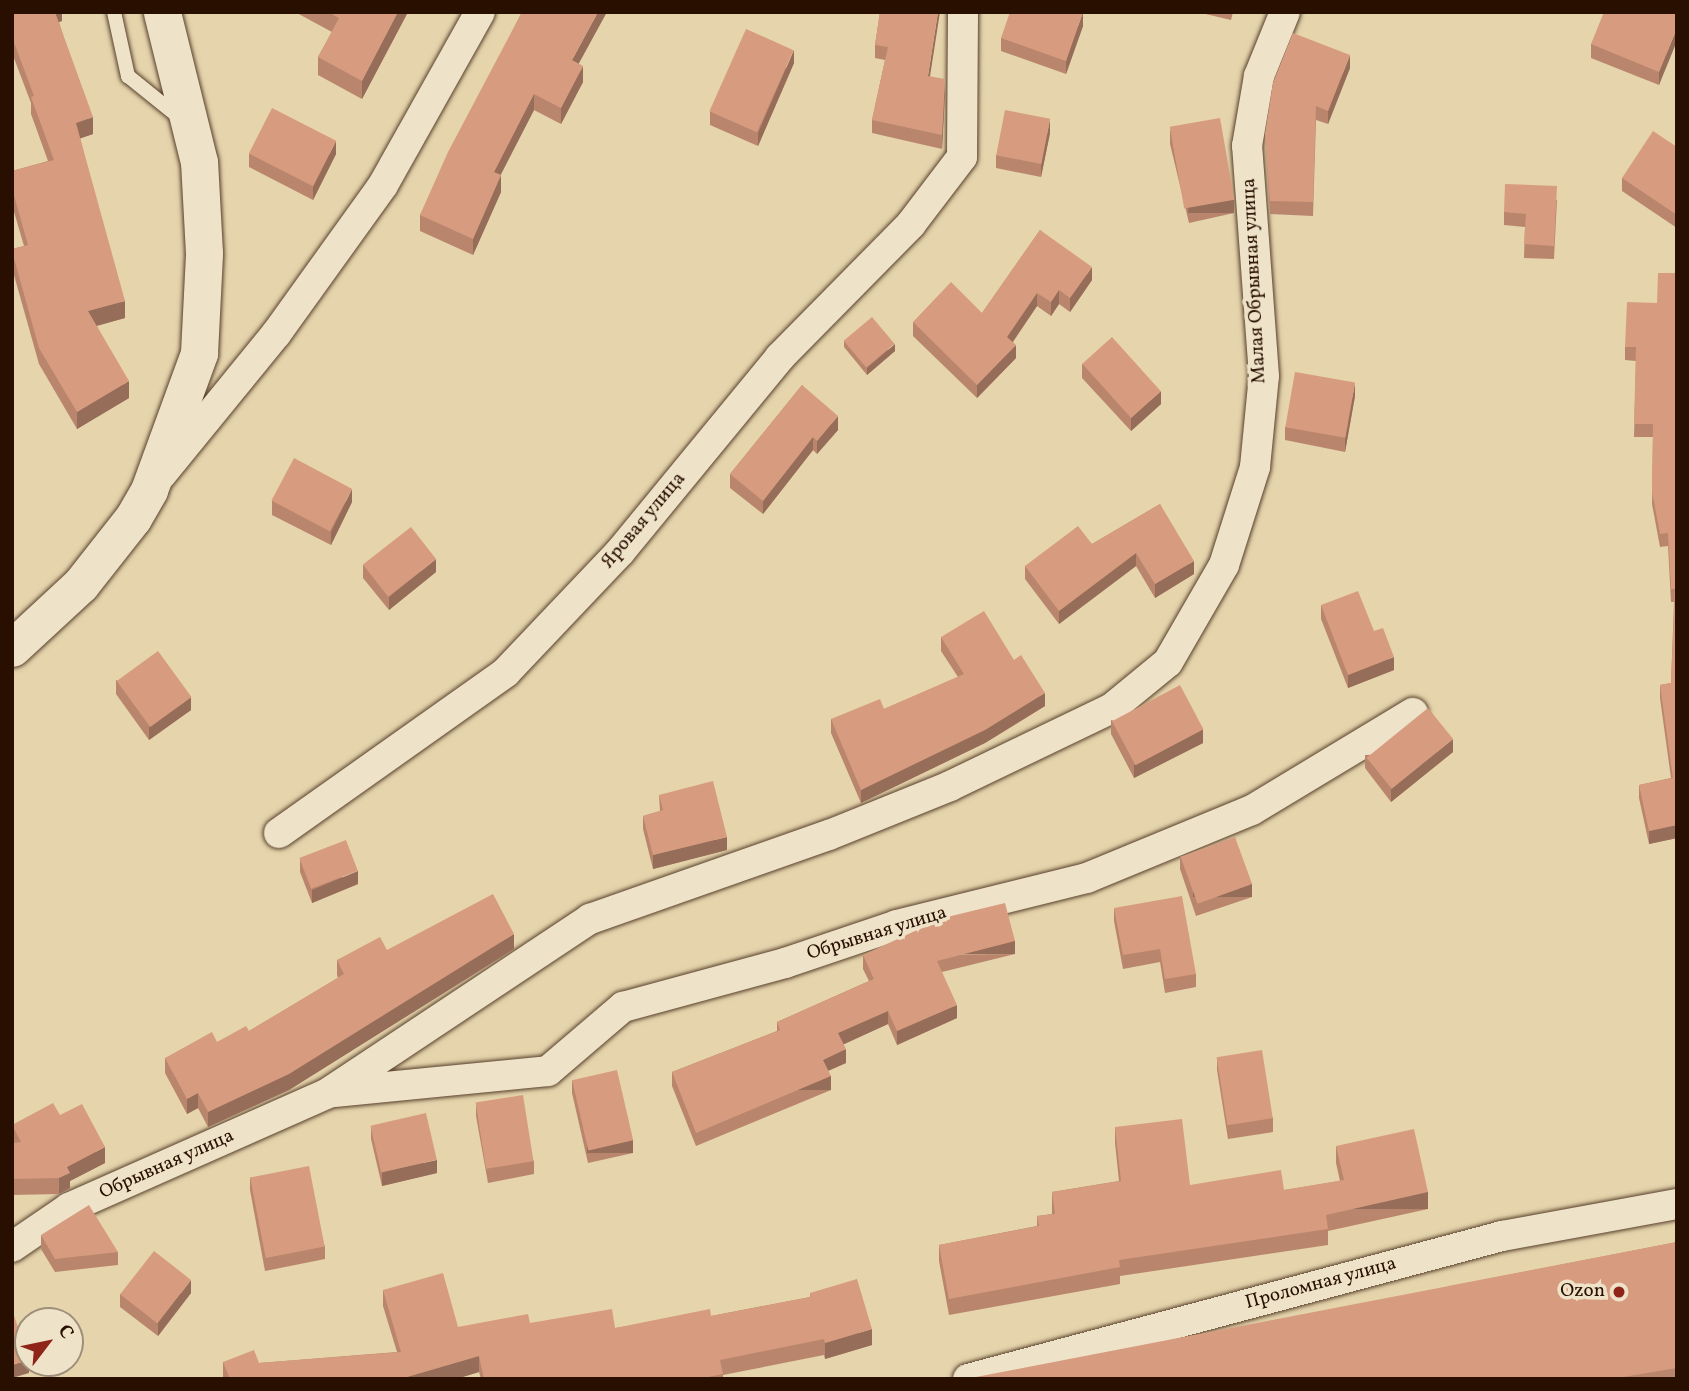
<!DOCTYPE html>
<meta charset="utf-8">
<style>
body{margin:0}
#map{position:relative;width:1689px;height:1391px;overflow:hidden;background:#e5d4ac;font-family:Vollkorn,serif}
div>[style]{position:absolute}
.roads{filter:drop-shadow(0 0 2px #58402b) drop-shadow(0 0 2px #58402b)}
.service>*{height:14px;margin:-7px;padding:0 7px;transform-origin:7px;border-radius:7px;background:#eee3c9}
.minor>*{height:30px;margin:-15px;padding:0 15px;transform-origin:15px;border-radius:15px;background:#eee3c9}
.tertiary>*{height:37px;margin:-18.5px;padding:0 18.5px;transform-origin:18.5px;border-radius:18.5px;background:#eee3c9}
.wall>*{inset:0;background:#b9866d}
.shaded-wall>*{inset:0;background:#966d59;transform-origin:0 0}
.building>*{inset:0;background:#d79c7f;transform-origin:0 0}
.dots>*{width:19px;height:19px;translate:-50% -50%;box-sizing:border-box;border:4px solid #eee3c9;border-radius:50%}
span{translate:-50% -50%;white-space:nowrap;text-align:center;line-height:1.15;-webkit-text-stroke:7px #eee3c9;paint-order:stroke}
.street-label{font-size:19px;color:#290f00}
.poi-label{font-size:19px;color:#290f00}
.right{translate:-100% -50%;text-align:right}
.frame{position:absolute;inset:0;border:14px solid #290f00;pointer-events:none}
.north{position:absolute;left:14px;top:1307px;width:70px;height:70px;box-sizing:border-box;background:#eee3c9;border:2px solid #9f8e79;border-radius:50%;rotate:58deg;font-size:19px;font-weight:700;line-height:28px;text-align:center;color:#290f00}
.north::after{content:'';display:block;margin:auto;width:24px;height:32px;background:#8f2418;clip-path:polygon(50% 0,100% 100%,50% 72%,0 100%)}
</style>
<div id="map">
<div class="roads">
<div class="service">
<i style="left:114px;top:12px;width:66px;rotate:77.7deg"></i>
<i style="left:128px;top:76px;width:67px;rotate:38.9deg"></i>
</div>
<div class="minor">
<i style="left:161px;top:475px;width:182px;rotate:-50.8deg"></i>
<i style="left:276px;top:334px;width:183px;rotate:-54.3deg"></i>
<i style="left:383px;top:185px;width:198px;rotate:-60.7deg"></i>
<i style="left:279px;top:833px;width:278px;rotate:-35.3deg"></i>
<i style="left:506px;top:672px;width:166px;rotate:-46.5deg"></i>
<i style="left:620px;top:552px;width:252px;rotate:-50.6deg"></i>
<i style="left:780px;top:357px;width:187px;rotate:-45.4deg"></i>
<i style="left:911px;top:224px;width:84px;rotate:-52.7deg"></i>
<i style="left:962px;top:157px;width:145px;rotate:-89.6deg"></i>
<i style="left:334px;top:1092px;width:215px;rotate:-5.6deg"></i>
<i style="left:548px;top:1071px;width:99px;rotate:-40.5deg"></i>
<i style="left:623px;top:1007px;width:168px;rotate:-15.2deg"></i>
<i style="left:785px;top:963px;width:118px;rotate:-18.7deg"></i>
<i style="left:897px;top:925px;width:196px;rotate:-13.9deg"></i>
<i style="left:1087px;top:878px;width:178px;rotate:-22.4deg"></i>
<i style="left:1252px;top:810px;width:188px;rotate:-31.1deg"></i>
<i style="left:12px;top:1247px;width:69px;rotate:-34.4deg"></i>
<i style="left:69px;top:1208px;width:283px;rotate:-23.9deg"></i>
<i style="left:328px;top:1093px;width:315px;rotate:-33.6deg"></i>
<i style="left:590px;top:919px;width:253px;rotate:-19.4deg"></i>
<i style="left:829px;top:835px;width:131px;rotate:-22deg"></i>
<i style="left:950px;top:786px;width:180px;rotate:-25.7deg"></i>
<i style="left:1112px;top:708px;width:72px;rotate:-39.4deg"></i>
<i style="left:1168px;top:662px;width:112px;rotate:-60deg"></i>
<i style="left:1224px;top:565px;width:103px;rotate:-72.4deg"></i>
<i style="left:1255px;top:467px;width:91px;rotate:-84.4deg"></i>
<i style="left:1264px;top:376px;width:231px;rotate:-94.2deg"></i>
<i style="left:1247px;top:146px;width:71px;rotate:-80.3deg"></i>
<i style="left:1259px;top:76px;width:69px;rotate:-67.9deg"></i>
<i style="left:968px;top:1379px;width:553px;rotate:-14.99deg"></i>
<i style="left:1502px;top:1236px;width:178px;rotate:-10.4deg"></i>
</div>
<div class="tertiary">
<i style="left:12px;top:648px;width:94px;rotate:-42.8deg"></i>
<i style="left:81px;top:584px;width:84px;rotate:-51.8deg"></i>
<i style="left:133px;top:518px;width:32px;rotate:-60deg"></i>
<i style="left:149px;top:490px;width:146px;rotate:-69.9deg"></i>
<i style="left:199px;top:353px;width:100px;rotate:-87.1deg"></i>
<i style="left:204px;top:253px;width:91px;rotate:-93.1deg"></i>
<i style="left:199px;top:162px;width:154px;rotate:-103.9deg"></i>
</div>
</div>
<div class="wall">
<i style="clip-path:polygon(12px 12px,62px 12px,62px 21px,59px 22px,93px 134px,80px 138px,125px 318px,97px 326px,129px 398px,77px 429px,39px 364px,12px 268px,12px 249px,24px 246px,12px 205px,12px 171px,48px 161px,31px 114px,31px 103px,12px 53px)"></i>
<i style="clip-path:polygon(295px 12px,408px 12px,362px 99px,318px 75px,318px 57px,332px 32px)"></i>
<i style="clip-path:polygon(522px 12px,579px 64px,583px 82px,561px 124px,534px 110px,500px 175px,501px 192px,473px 255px,420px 231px,420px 215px)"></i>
<i style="clip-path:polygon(880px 12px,930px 76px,945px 93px,942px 149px,872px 133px,872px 120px,885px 60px,875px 58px,875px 45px)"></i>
<i style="clip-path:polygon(1197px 12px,1233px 12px,1231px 20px)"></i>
<i style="clip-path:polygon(1677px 12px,1659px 85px,1591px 58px,1591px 44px)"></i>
<i style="clip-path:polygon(1083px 26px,1066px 74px,1001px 51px,1001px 38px)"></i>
<i style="clip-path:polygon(794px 63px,758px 146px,710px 125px,710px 112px)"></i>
<i style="clip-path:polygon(1350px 68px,1328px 124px,1316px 120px,1313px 216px,1270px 214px,1265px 134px)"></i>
<i style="clip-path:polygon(1170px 130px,1234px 213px,1189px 223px,1170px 144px)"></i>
<i style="clip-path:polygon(1050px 133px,1041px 177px,996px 168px,996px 155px)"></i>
<i style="clip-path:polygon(1677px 147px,1677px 228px,1622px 191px,1622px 178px)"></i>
<i style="clip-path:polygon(249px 154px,336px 154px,313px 200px,249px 167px)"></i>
<i style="clip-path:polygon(1557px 200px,1554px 259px,1524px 258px,1525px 227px,1504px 225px,1504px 212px)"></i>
<i style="clip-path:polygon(1040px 230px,1092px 280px,1070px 312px,1059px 304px,1051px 316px,1037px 306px,1013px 342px,1016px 358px,977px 398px,913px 336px,913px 322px,982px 313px)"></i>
<i style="clip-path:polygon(1677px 273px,1677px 838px,1649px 844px,1639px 798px,1639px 785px,1671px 778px,1660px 698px,1660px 685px,1671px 683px,1674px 602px,1671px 602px,1668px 546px,1660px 547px,1652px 504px,1653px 437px,1634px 437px,1636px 361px,1625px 360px,1625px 347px,1657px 303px)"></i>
<i style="clip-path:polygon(844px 341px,895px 351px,867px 375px,844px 347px)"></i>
<i style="clip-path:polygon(1082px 364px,1161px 404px,1131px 431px,1082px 378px)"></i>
<i style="clip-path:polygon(802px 385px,838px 430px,817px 454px,813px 450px,763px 514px,730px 488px,730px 474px)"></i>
<i style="clip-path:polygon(1355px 396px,1345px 452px,1285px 440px,1285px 427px)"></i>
<i style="clip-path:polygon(272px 501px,352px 502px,331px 545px,272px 515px)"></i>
<i style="clip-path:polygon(1160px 504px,1194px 574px,1155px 598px,1136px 566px,1059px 624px,1025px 579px,1025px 566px,1092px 544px)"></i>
<i style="clip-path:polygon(363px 565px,436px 572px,389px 610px,363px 578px)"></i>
<i style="clip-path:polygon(1321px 605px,1374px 631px,1394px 670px,1348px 688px,1321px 619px)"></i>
<i style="clip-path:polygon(941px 637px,1014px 660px,1045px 706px,985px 743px,861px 803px,831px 733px,831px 719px,884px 709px,958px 677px,941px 651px)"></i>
<i style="clip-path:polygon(116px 680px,191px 710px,149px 740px,116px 694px)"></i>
<i style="clip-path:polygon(1111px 720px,1203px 743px,1134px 778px,1111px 734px)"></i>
<i style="clip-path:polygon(1453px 752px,1391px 802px,1365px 768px,1365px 755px)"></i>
<i style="clip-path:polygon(659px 795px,727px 850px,653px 869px,643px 829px,643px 816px,660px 811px)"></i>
<i style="clip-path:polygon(1180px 856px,1252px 897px,1196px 916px,1180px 869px)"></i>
<i style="clip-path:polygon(300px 859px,358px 884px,312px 903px,300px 872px)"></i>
<i style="clip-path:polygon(1114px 908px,1196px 974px,1196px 987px,1165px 993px,1160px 962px,1123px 969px,1114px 921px)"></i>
<i style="clip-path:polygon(514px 949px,289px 1090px,208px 1127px,198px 1108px,187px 1114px,165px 1073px,165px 1058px,217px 1042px,249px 1031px,338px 978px,337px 975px,337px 960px,387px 950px)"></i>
<i style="clip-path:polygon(1015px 954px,942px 972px,957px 1018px,897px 1045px,888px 1024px,843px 1044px,846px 1063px,828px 1071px,831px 1090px,696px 1146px,672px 1086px,672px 1072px,777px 1031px,777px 1022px,869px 981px,863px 969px,863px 955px)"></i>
<i style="clip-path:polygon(1217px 1057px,1273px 1118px,1273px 1132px,1228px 1139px,1217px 1070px)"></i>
<i style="clip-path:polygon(572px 1080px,633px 1153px,588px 1163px,572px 1093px)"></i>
<i style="clip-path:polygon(476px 1103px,534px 1161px,534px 1174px,488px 1183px,476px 1116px)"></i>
<i style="clip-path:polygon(60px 1115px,105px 1163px,70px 1181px,70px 1188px,59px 1194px,12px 1195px,12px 1125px)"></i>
<i style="clip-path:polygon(371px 1126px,437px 1173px,382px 1186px,371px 1139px)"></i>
<i style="clip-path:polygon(1115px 1127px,1190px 1185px,1284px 1190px,1340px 1181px,1336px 1163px,1336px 1146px,1428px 1209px,1328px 1231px,1328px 1245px,1120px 1276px,1120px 1284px,949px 1315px,939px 1261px,939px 1245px,1037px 1226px,1037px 1216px,1052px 1214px,1052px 1192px,1119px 1181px,1115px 1143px)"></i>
<i style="clip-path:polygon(250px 1177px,325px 1246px,325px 1259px,265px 1271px,250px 1190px)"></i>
<i style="clip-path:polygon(41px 1235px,118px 1252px,118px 1265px,55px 1272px,41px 1249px)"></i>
<i style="clip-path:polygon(1677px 1242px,1677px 1379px,976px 1379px)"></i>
<i style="clip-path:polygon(383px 1290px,458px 1327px,530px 1323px,615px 1328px,711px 1316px,810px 1297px,810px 1293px,872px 1345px,825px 1359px,824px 1355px,723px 1375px,723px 1379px,481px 1379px,479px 1372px,456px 1379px,223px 1379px,223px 1362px,259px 1363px,397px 1352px,383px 1306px)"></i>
<i style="clip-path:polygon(191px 1293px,158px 1336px,120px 1307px,120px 1294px)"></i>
</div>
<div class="shaded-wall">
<i style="clip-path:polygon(53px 12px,62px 12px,62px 21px,53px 24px)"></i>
<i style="clip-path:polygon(398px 12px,408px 12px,362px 99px,362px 81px)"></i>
<i style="clip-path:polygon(598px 12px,607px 12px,572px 76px,572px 60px)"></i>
<i style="clip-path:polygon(938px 12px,940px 12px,928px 89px,928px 76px)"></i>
<i style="clip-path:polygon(1083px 12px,1083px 26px,1066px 74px,1066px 61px)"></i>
<i style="clip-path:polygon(1677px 28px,1677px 41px,1659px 85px,1659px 72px)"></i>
<i style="clip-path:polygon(794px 50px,794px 63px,758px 146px,758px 133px)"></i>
<i style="clip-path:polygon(1350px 55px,1350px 68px,1328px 124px,1328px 111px)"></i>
<i style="clip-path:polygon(583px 66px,583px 82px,561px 124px,561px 108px)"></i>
<i style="clip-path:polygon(945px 79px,945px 93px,942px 149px,942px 135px)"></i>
<i style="clip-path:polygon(534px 94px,534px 110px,494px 188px,494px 172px)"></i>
<i style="clip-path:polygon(93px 117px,93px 134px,76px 140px,76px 123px)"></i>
<i style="clip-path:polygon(1050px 119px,1050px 133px,1041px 177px,1041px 164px)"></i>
<i style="clip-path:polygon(336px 141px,336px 154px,313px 200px,313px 187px)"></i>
<i style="clip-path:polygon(501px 175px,501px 192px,473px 255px,473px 239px)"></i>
<i style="left:1234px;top:200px;width:13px;height:46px;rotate:90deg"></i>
<i style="clip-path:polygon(1092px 267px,1092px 280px,1070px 312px,1070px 298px)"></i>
<i style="clip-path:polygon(1059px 290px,1059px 304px,1051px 316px,1051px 302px)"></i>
<i style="clip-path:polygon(1037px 293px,1037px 306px,1007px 350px,1007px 337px)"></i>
<i style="clip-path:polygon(125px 301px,125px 318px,88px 328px,88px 311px)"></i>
<i style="clip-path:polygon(895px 344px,895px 351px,867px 375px,867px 368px)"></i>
<i style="clip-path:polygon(1016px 345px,1016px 358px,977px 398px,977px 385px)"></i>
<i style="clip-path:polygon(129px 381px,129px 398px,77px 429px,77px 412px)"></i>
<i style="clip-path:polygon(1355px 383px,1355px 396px,1345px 452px,1345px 438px)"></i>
<i style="clip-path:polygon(1161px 391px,1161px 404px,1131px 431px,1131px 418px)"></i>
<i style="clip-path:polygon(838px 416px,838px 430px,817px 454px,817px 441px)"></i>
<i style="clip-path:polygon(813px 437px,813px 450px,763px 514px,763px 501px)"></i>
<i style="clip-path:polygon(352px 489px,352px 502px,331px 545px,331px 532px)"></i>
<i style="clip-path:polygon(1136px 553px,1136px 566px,1059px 624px,1059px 611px)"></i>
<i style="clip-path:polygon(436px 559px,436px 572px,389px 610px,389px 597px)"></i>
<i style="clip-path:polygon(1194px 561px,1194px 574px,1155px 598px,1155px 584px)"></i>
<i style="clip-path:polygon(14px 583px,14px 596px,12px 597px,12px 584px)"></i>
<i style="clip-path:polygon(1394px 657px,1394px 670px,1348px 688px,1348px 675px)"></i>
<i style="clip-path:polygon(1045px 693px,1045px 706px,985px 743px,861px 803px,861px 790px)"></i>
<i style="clip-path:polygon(191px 697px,191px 710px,149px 740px,149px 727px)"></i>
<i style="clip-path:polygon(1203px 729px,1203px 743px,1134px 778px,1134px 765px)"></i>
<i style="clip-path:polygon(1453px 739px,1453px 752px,1391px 802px,1391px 789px)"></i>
<i style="clip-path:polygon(1677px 825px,1677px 838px,1649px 844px,1649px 831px)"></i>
<i style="clip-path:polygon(727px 837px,727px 850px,653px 869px,653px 855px)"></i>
<i style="clip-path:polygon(358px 871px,358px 884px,312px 903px,312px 890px)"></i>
<i style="left:1252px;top:884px;width:13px;height:59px;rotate:90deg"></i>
<i style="clip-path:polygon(514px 934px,514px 949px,289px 1090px,208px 1127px,208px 1112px)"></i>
<i style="left:1015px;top:941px;width:13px;height:81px;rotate:90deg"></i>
<i style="clip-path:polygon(957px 1005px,957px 1018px,897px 1045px,897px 1031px)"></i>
<i style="clip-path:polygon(888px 1011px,888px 1024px,838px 1047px,838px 1033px)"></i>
<i style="clip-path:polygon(846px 1049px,846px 1063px,823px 1073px,823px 1060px)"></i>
<i style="left:831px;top:1076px;width:14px;height:147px;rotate:90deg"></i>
<i style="clip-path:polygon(198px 1093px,198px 1108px,187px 1114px,187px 1099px)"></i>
<i style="left:633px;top:1140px;width:13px;height:46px;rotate:90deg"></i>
<i style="clip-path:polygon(105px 1147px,105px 1163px,70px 1181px,70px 1188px,59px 1194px,59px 1178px,67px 1167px)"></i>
<i style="clip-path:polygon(437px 1160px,437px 1173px,382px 1186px,382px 1172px)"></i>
<i style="left:1428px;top:1192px;width:17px;height:105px;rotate:90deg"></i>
<i style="clip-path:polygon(191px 1280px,191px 1293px,158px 1336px,158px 1323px)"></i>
<i style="clip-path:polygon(872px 1329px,872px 1345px,825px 1359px,825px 1343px)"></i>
<i style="clip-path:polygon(479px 1356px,479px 1372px,456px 1379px,400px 1379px)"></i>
<i style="clip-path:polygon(28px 1360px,28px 1363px,29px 1363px,29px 1373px,12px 1378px,12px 1365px)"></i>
</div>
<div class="building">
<i style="clip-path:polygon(12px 12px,55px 12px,93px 117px,76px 123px,125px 301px,88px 311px,129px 381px,77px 412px,39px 348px,12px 251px,12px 249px,28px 245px,12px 188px,12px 171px,54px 160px,31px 97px,34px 96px,12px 37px)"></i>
<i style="clip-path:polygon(328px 12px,398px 12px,362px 81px,318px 57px,339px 18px)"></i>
<i style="clip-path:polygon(522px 12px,598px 12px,572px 60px,583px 66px,561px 108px,534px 94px,494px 172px,501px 175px,473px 239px,420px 215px,448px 152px)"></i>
<i style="clip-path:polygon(880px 12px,938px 12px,928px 76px,945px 79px,942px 135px,872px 120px,888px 47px,875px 45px)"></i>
<i style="clip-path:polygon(1010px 12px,1083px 12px,1066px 61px,1001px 38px)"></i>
<i style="clip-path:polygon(1604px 12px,1616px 12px,1620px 14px,1621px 12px,1677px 12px,1677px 28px,1659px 72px,1591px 44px)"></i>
<i style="left:746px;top:29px;width:52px;height:90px;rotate:24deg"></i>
<i style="clip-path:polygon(1293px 33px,1350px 55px,1328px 111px,1316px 106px,1313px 202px,1270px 201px,1265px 134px,1273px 83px)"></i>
<i style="left:272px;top:108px;width:72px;height:51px;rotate:27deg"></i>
<i style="left:1005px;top:110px;width:46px;height:46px;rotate:11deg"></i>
<i style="left:1220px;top:118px;width:83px;height:51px;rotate:80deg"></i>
<i style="clip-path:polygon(1653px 131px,1677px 147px,1677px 215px,1622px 178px)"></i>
<i style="clip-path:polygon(1505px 184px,1557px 186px,1554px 246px,1524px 244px,1526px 214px,1504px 212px)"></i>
<i style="clip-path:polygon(1040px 230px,1092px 267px,1070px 298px,1059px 290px,1051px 302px,1037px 293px,1007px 337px,1016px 345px,977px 385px,913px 322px,951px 282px,982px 313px)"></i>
<i style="clip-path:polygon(1658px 273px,1677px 273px,1677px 825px,1649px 831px,1639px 785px,1673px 778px,1660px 685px,1671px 683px,1675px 589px,1671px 589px,1668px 533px,1660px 534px,1652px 491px,1653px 424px,1634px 424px,1636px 347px,1625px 347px,1627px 302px,1657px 303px)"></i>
<i style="left:872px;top:317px;width:35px;height:37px;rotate:50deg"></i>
<i style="left:1112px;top:337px;width:73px;height:40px;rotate:48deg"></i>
<i style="left:1295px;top:372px;width:61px;height:56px;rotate:10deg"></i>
<i style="clip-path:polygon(802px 385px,838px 416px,817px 441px,813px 437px,763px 501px,730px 474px)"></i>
<i style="left:294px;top:458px;width:66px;height:48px;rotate:28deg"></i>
<i style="clip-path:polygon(1160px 504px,1194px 561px,1155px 584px,1136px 553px,1059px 611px,1025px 566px,1078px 526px,1092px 544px)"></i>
<i style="left:411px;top:527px;width:41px;height:61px;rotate:52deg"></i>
<i style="clip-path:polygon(1358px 591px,1374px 631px,1383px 628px,1394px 657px,1348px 675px,1321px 605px)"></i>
<i style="clip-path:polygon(984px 611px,1014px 660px,1021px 655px,1045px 693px,985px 730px,861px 790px,831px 719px,880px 699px,884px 709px,964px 674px,941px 637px)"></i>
<i style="left:158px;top:651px;width:57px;height:51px;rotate:54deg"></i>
<i style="left:1180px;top:685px;width:50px;height:77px;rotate:62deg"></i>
<i style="left:1428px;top:708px;width:40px;height:79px;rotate:51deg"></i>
<i style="clip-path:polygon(713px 781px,727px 837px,653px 855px,643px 816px,663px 810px,659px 795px)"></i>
<i style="left:1235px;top:837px;width:50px;height:58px;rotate:70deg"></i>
<i style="left:346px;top:840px;width:33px;height:50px;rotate:69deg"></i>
<i style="clip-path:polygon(493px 894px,514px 934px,289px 1074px,208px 1112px,198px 1093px,187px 1099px,165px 1058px,212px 1032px,217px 1042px,246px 1026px,249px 1031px,344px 974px,337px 960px,380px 937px,387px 950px)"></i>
<i style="clip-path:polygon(1182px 896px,1196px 974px,1165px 979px,1160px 949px,1123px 955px,1114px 908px)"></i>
<i style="clip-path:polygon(1005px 903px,1015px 941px,937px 961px,957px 1005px,897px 1031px,888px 1011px,838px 1033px,846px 1049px,823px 1060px,831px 1076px,696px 1133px,672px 1072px,780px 1030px,777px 1022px,874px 979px,863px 955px,943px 918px)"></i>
<i style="left:1262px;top:1050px;width:69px;height:46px;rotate:81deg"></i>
<i style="left:617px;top:1070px;width:72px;height:46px;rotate:77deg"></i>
<i style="left:523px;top:1095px;width:67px;height:48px;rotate:81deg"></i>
<i style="clip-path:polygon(53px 1103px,60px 1115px,82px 1104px,105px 1147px,67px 1167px,70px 1173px,59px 1178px,12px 1179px,12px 1143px,21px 1142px,12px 1125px)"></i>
<i style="left:426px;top:1113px;width:48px;height:57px;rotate:77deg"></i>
<i style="clip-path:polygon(1182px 1119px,1190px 1185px,1281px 1170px,1284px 1190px,1344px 1180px,1336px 1146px,1414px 1129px,1428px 1192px,1326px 1215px,1328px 1229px,1119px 1260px,1120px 1267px,949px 1299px,939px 1245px,1039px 1226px,1037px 1216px,1055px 1214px,1052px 1192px,1121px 1181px,1115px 1127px)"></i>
<i style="left:309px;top:1166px;width:82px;height:60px;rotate:79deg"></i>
<i style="clip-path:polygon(89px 1205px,118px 1252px,55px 1259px,41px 1235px)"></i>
<i style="clip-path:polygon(1677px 1242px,1677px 1368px,1611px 1379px,976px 1379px,976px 1377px)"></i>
<i style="left:154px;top:1251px;width:47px;height:55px;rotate:38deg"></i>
<i style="clip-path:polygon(443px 1273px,458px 1327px,528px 1314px,530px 1323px,612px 1309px,615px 1328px,710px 1309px,711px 1316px,811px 1297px,810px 1293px,857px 1279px,872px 1329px,825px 1343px,824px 1339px,720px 1360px,723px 1374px,698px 1379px,484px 1379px,479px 1356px,400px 1379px,230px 1379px,223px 1362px,254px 1350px,259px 1363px,401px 1352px,383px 1290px)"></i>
<i style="clip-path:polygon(12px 1310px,28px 1356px,28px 1360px,12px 1365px)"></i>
</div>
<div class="dots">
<i style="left:1619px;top:1292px;background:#8f2418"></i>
</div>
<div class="street-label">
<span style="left:1255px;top:281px;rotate:-93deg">Малая Обрывная улица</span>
<span style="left:644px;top:521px;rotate:-50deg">Яровая улица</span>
<span style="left:877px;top:934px;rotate:-17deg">Обрывная улица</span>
<span style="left:167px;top:1165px;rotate:-24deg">Обрывная улица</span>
<span style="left:1321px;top:1284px;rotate:-15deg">Проломная улица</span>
</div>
<div class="poi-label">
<span class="right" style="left:1605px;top:1292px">Ozon</span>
</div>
<div class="frame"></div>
<div class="north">С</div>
</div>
